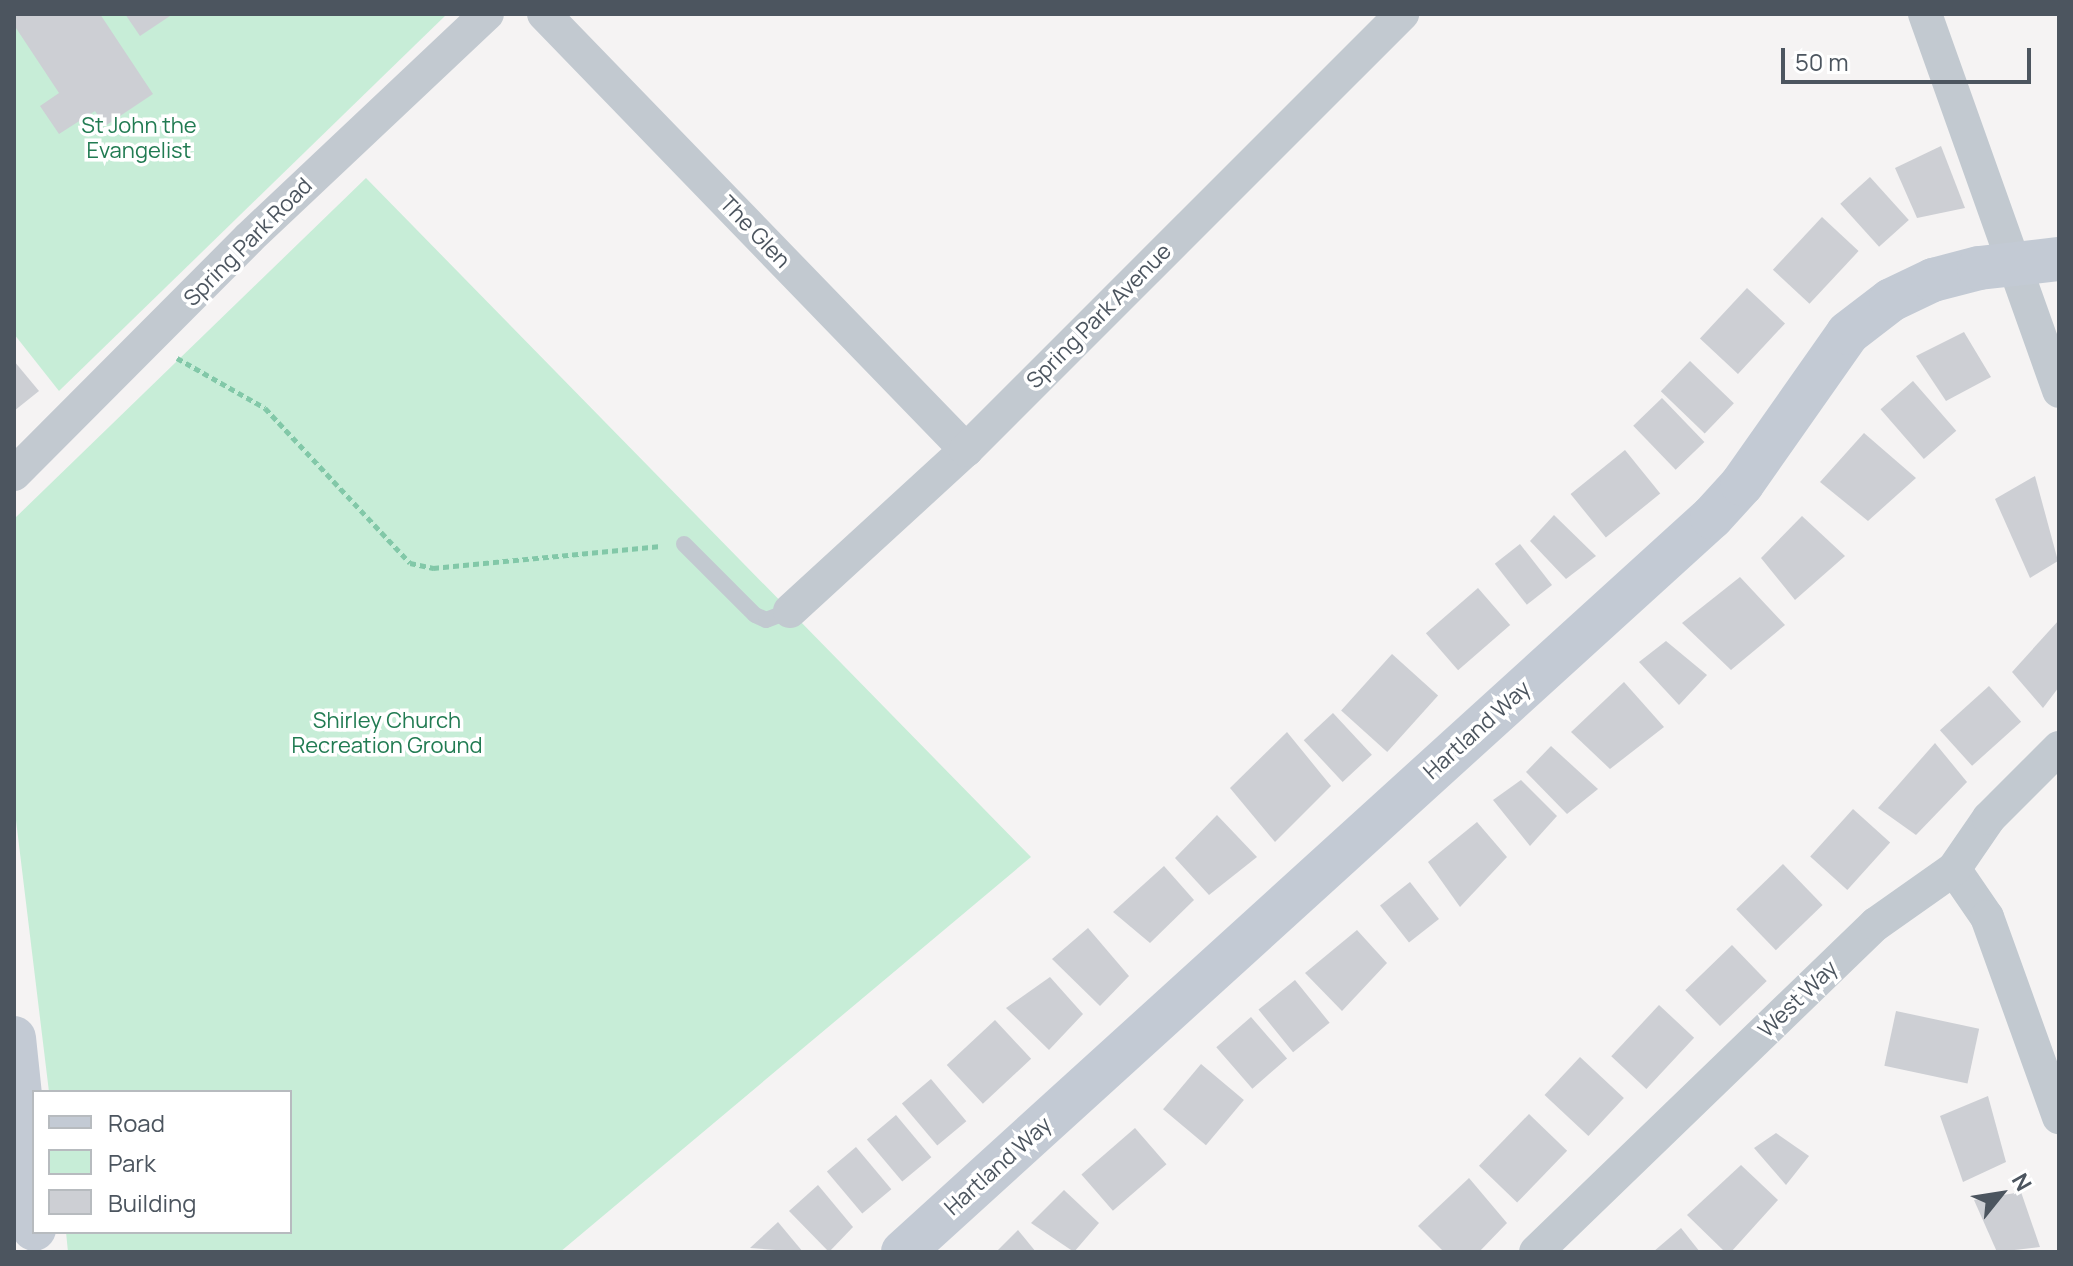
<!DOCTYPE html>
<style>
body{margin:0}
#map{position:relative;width:2073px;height:1266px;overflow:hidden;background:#f5f3f3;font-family:Manrope,sans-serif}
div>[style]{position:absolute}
.green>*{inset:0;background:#c7edd7}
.building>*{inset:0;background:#cdcfd4;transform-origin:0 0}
.path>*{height:5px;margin-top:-2.5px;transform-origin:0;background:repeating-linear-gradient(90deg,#82c8a8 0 6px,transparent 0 10px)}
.lane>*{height:16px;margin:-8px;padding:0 8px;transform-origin:8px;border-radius:8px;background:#c2c9d0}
.street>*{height:34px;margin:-17px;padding:0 17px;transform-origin:17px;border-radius:17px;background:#c2c9d0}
.secondary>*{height:44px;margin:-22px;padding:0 22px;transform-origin:22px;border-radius:22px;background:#c3cad4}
span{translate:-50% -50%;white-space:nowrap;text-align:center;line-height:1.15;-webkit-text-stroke:7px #fff;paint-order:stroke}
.park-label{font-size:22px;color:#217b52}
.street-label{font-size:22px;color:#4c555f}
.frame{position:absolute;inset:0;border:16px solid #4c555f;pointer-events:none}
.legend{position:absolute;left:32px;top:1090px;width:260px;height:144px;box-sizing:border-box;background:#fff;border:2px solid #b7bbbf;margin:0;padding:10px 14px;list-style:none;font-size:24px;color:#4c555f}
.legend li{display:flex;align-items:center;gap:16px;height:40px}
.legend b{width:40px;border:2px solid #b7bbbf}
.north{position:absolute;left:1961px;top:1154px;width:80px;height:80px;-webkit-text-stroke:6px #fff;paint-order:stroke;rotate:60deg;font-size:22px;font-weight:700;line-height:32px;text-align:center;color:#4c555f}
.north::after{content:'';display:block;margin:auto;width:28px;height:36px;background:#4c555f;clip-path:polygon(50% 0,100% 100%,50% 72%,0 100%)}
.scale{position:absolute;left:1781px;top:48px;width:250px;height:36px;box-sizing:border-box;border:4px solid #4c555f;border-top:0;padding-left:10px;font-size:24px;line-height:28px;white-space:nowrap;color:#4c555f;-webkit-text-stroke:6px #fff;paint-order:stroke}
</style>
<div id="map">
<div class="green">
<i style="clip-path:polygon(14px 14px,447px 14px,59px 391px,14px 334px)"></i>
<i style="clip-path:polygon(366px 178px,1031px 857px,560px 1252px,68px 1252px,66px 1232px,290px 1232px,290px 1092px,49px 1092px,14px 804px,14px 519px)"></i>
</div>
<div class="building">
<i style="clip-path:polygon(14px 14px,100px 14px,153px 94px,105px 126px,95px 111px,59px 134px,40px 106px,59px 93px,14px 25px)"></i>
<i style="clip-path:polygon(125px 14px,173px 14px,140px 36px)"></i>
<i style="clip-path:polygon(1941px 146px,1965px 208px,1917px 218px,1895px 168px)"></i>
<i style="left:1870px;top:177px;width:58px;height:40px;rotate:48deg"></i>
<i style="left:1822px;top:217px;width:50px;height:72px;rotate:43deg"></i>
<i style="left:1747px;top:288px;width:52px;height:69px;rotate:43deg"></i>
<i style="clip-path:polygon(1964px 332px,1991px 377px,1946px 401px,1916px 356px)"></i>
<i style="clip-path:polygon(14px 361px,39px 391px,14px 411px)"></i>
<i style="left:1690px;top:361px;width:61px;height:42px;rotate:44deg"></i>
<i style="left:1913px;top:381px;width:66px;height:43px;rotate:49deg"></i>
<i style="left:1662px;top:398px;width:61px;height:40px;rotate:46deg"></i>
<i style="clip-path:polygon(1864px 433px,1916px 478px,1868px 521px,1820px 482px)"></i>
<i style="left:1625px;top:450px;width:56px;height:70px;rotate:51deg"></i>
<i style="clip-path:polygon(2035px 476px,2058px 561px,2030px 578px,1995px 499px)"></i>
<i style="clip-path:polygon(1554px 515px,1596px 556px,1566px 579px,1530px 541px)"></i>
<i style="clip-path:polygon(1802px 516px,1845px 556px,1795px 600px,1761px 558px)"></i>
<i style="left:1520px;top:544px;width:52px;height:32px;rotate:52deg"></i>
<i style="clip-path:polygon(1740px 577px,1785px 625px,1731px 670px,1682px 623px)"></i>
<i style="left:1478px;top:588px;width:49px;height:69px;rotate:49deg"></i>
<i style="clip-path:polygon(2059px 620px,2059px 687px,2043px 708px,2012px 672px)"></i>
<i style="clip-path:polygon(1666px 641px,1707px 675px,1679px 705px,1639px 662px)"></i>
<i style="left:1392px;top:654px;width:62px;height:76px;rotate:42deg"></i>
<i style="clip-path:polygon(1624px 682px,1664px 727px,1610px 769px,1571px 732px)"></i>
<i style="left:1989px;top:686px;width:48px;height:66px;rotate:48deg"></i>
<i style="left:1333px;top:713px;width:57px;height:40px;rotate:47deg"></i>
<i style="clip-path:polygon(1287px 732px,1331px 786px,1275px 842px,1230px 788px)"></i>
<i style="clip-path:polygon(1935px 743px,1967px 782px,1916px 835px,1878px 808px)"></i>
<i style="clip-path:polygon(1551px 746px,1598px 789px,1567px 814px,1526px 772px)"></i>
<i style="clip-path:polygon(1521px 780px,1557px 816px,1530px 846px,1493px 800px)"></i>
<i style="left:1853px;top:809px;width:50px;height:64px;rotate:42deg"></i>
<i style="clip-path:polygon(1217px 815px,1257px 857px,1209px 895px,1175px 858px)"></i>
<i style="clip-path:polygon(1477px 822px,1507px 857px,1460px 907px,1428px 862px)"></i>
<i style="left:1783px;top:864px;width:57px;height:65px;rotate:46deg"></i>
<i style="clip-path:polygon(1164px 866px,1194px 900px,1150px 943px,1113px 912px)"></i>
<i style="left:1410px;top:882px;width:47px;height:38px;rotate:52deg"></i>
<i style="clip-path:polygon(1088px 928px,1129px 976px,1100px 1006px,1052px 959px)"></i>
<i style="clip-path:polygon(1357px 930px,1387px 963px,1342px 1011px,1305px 973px)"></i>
<i style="left:1732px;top:945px;width:50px;height:65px;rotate:46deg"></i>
<i style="clip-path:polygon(1050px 977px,1083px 1014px,1049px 1050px,1006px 1008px)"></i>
<i style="left:1295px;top:980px;width:55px;height:47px;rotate:51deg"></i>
<i style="left:1659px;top:1005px;width:48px;height:70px;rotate:43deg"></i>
<i style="left:1896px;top:1011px;width:85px;height:56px;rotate:12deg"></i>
<i style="left:1251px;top:1017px;width:55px;height:46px;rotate:49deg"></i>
<i style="left:995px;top:1020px;width:53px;height:66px;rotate:47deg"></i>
<i style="left:1580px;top:1057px;width:60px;height:52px;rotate:43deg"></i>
<i style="left:1201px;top:1064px;width:56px;height:59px;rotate:40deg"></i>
<i style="left:931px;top:1079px;width:55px;height:38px;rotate:50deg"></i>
<i style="clip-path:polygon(1988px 1096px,2006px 1162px,1963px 1182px,1940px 1116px)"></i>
<i style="left:1529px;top:1114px;width:53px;height:72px;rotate:44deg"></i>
<i style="left:896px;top:1115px;width:55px;height:38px;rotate:50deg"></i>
<i style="left:1135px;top:1128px;width:48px;height:71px;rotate:49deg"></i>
<i style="clip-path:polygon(1776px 1133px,1809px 1156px,1786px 1185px,1754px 1148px)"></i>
<i style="left:856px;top:1147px;width:55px;height:38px;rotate:50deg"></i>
<i style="clip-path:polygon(1741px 1165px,1778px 1200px,1731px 1252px,1725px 1252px,1687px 1215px)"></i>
<i style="clip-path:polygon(1469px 1178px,1507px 1223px,1479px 1252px,1444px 1252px,1418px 1226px)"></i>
<i style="clip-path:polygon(818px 1185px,853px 1227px,829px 1252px,789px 1211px)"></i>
<i style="clip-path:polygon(1064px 1190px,1099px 1223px,1074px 1252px,1031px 1223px)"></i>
<i style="clip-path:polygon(2021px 1192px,2040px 1247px,1997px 1252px,1974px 1200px)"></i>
<i style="clip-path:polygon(778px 1222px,803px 1252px,750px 1248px)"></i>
<i style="clip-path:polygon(1681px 1228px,1700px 1252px,1653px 1252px)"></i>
<i style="clip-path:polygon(1018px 1230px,1036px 1252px,996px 1252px)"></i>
</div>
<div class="path">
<i style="left:177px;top:358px;width:101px;rotate:29.6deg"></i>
<i style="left:265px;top:408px;width:212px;rotate:46.9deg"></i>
<i style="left:410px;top:563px;width:24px;rotate:12deg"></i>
<i style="left:433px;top:568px;width:229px;rotate:-5.5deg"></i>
</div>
<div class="lane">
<i style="left:684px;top:544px;width:100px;rotate:45deg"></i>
<i style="left:755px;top:615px;width:12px;rotate:24deg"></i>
<i style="left:766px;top:620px;width:26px;rotate:-21deg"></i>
</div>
<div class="street">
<i style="left:544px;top:14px;width:607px;rotate:45.93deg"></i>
<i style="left:1925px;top:14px;width:400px;rotate:70.4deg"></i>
<i style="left:14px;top:474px;width:333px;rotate:-45.1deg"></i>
<i style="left:249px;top:238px;width:327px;rotate:-43.3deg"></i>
<i style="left:790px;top:611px;width:239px;rotate:-42.5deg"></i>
<i style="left:966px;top:450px;width:617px;rotate:-45deg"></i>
<i style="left:1954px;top:869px;width:58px;rotate:55.5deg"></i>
<i style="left:1987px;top:917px;width:213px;rotate:70.2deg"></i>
<i style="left:1536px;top:1252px;width:472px;rotate:-44deg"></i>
<i style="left:1876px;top:924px;width:95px;rotate:-35.2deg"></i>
<i style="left:1954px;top:869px;width:62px;rotate:-55.5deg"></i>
<i style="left:1989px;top:818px;width:99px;rotate:-45deg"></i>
</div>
<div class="secondary">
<i style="left:14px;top:1038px;width:192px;rotate:84deg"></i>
<i style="left:903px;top:1252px;width:1093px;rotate:-42.26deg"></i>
<i style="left:1712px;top:517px;width:45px;rotate:-47.7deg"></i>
<i style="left:1742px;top:484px;width:184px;rotate:-54.9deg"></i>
<i style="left:1848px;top:333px;width:54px;rotate:-37.5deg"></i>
<i style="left:1891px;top:300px;width:47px;rotate:-25.5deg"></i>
<i style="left:1933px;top:280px;width:48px;rotate:-14.6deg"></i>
<i style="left:1979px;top:268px;width:81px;rotate:-6.4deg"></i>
</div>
<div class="park-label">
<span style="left:139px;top:138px">St John the<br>Evangelist</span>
<span style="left:387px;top:733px">Shirley Church<br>Recreation Ground</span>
</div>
<div class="street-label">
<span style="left:755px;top:232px;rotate:46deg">The Glen</span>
<span style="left:248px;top:242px;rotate:-45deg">Spring Park Road</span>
<span style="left:1099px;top:316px;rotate:-45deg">Spring Park Avenue</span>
<span style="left:1477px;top:730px;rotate:-42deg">Hartland Way</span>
<span style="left:1798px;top:999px;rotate:-44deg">West Way</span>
<span style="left:998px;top:1166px;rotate:-42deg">Hartland Way</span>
</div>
<div class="frame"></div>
<ul class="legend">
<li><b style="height:10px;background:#c3cad4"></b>Road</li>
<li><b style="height:22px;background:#c7edd7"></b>Park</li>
<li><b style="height:22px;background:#cdcfd4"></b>Building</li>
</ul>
<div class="north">N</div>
<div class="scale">50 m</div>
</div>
